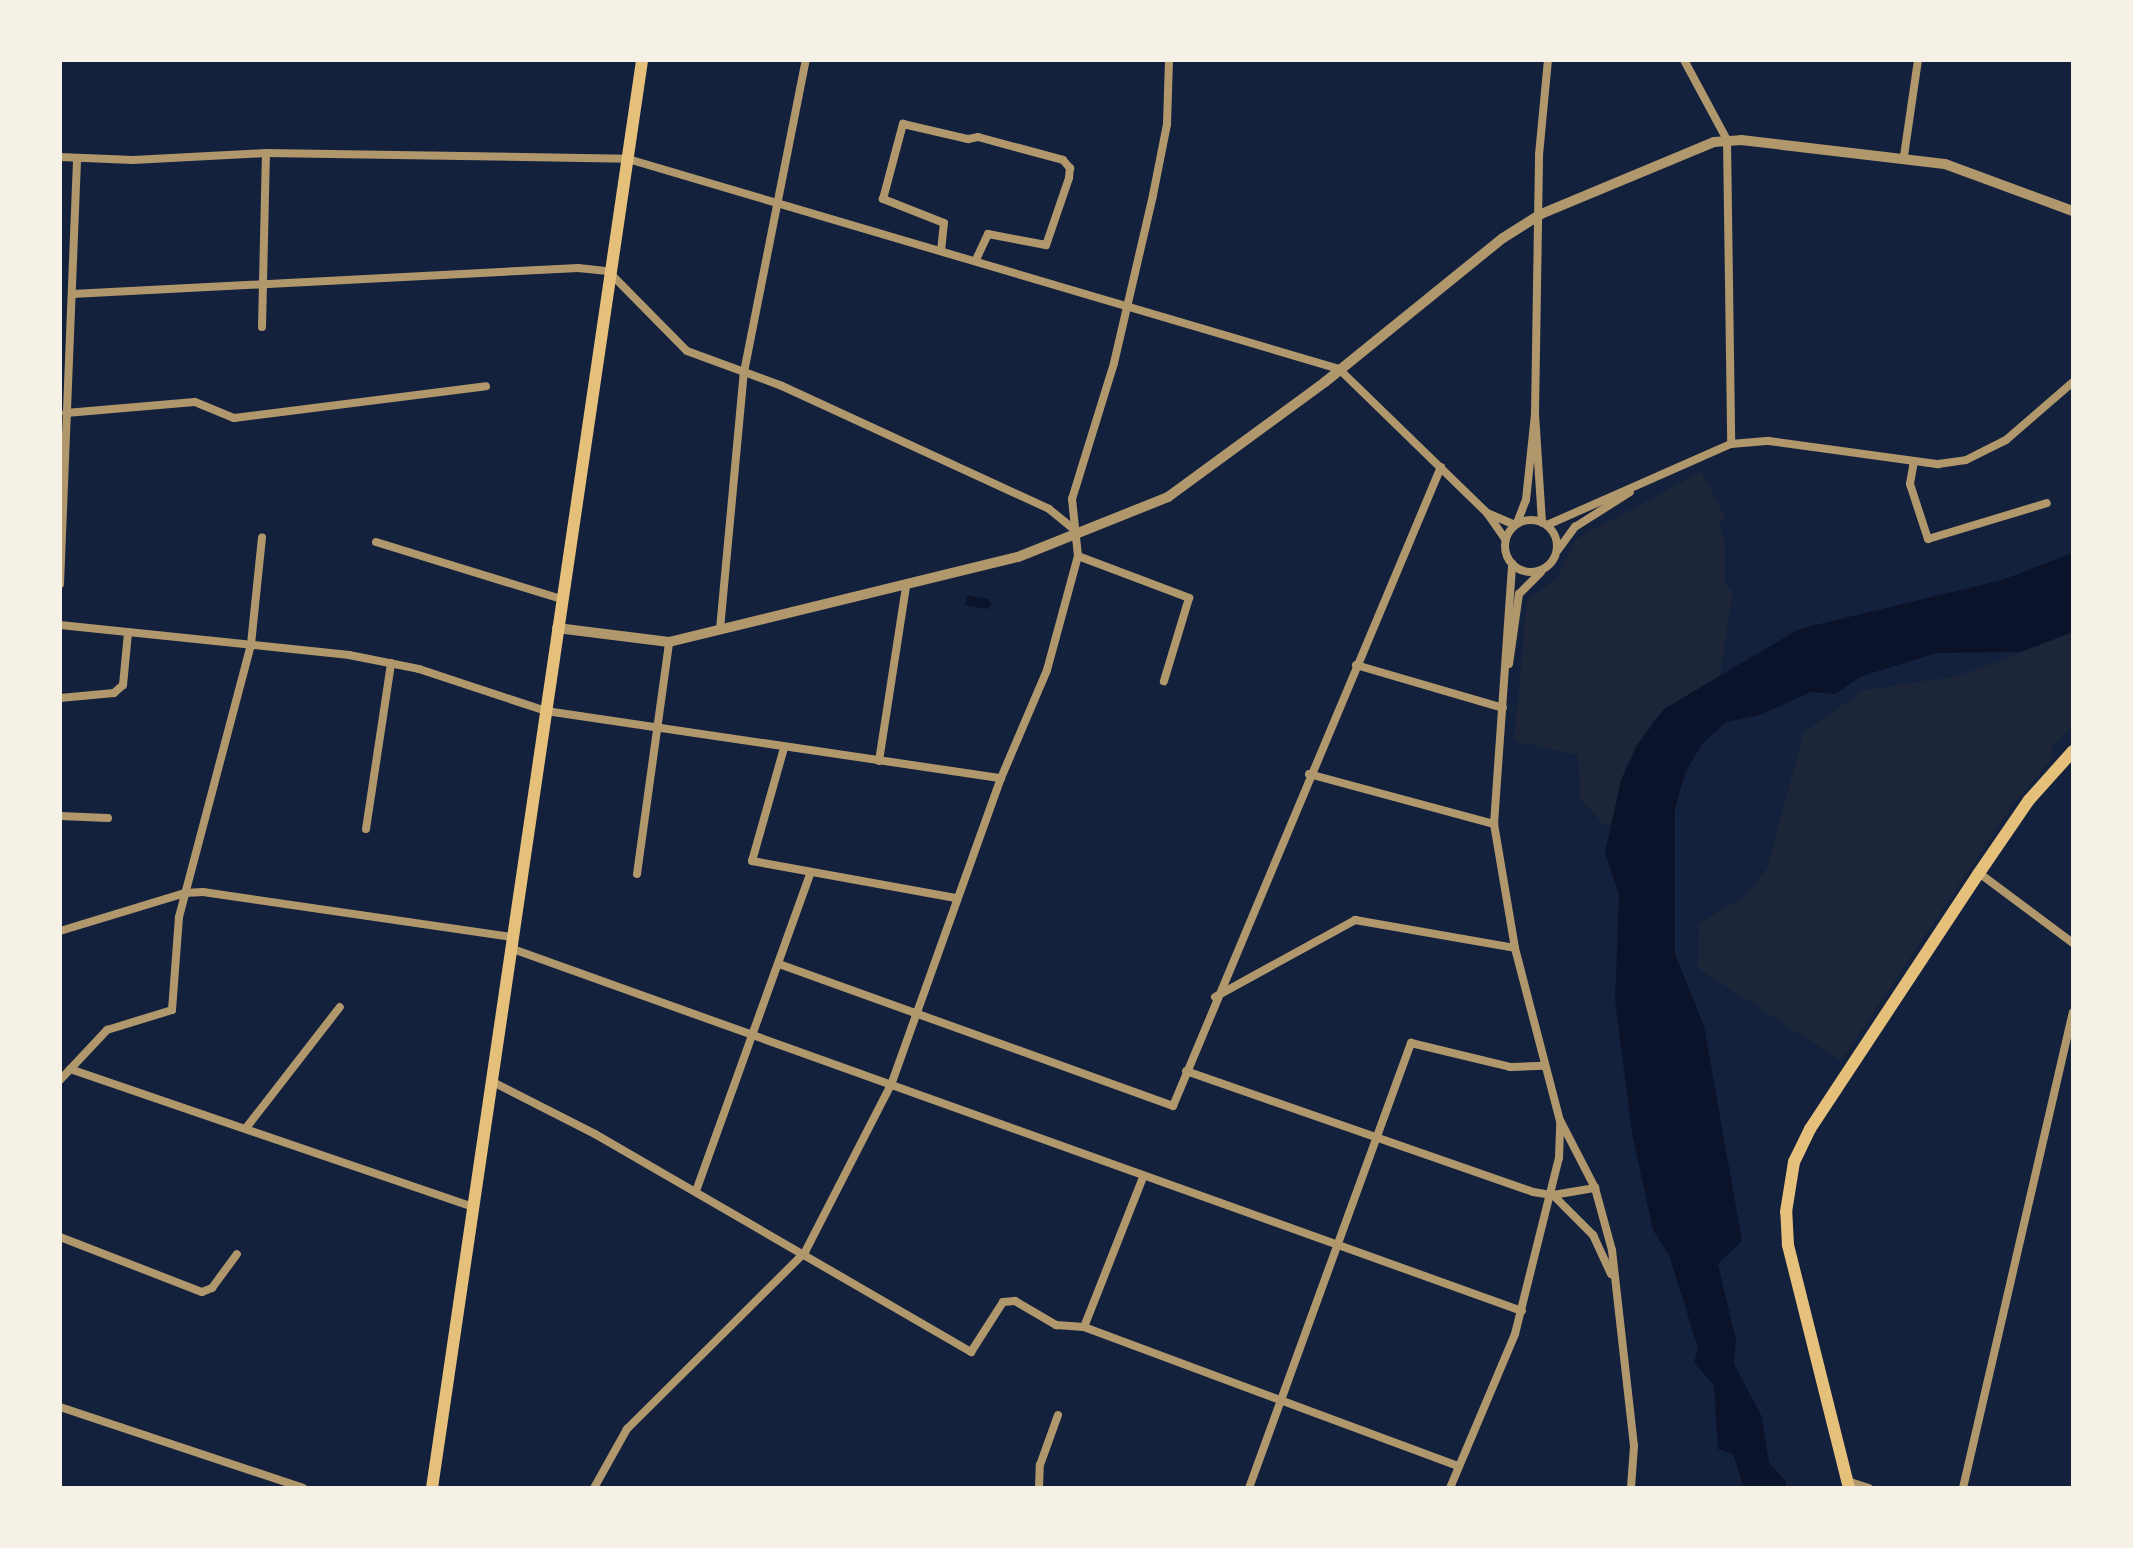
<!DOCTYPE html>
<style>
body{margin:0}
#map{position:relative;width:2133px;height:1548px;overflow:hidden;background:#14213d;font-family:Manrope,sans-serif}
div>[style]{position:absolute}
.green>*{inset:0;background:#1d2539}
.water>*{inset:0;background:#0b132b}
.minor>*{height:8px;margin:-4px;padding:0 4px;transform-origin:4px;border-radius:4px;background:#b1986c}
.minor>.ring{margin:-4px;padding:0;box-sizing:content-box;background:none;border:8px solid #b1986c;border-radius:50%}
.tertiary>*{height:10px;margin:-5px;padding:0 5px;transform-origin:5px;border-radius:5px;background:#b1986c}
.primary>*{height:12px;margin:-6px;padding:0 6px;transform-origin:6px;border-radius:6px;background:#e5c07b}
span{translate:-50% -50%;white-space:nowrap;text-align:center;line-height:1.15;-webkit-text-stroke:8px #f6f1e7;paint-order:stroke}
.frame{position:absolute;inset:0;border:62px solid #f6f1e7;pointer-events:none}
</style>
<div id="map">
<div class="green">
<i style="clip-path:polygon(1701px 472px,1726px 518px,1719px 524px,1725px 542px,1725px 584px,1733px 591px,1720px 676px,1654px 720px,1627px 764px,1611px 824px,1604px 825px,1580px 798px,1578px 755px,1514px 741px,1527px 600px,1557px 578px,1576px 539px)"></i>
<i style="clip-path:polygon(2073px 632px,2073px 725px,2051px 748px,2055px 755px,2012px 806px,1841px 1061px,1698px 968px,1699px 923px,1745px 897px,1767px 868px,1804px 732px,1864px 690px,1959px 676px)"></i>
</div>
<div class="water">
<i style="clip-path:polygon(2073px 553px,2073px 632px,2021px 652px,1937px 653px,1862px 676px,1835px 694px,1811px 692px,1760px 715px,1726px 722px,1702px 744px,1685px 773px,1675px 809px,1675px 954px,1704px 1026px,1742px 1241px,1718px 1264px,1736px 1340px,1734px 1364px,1762px 1417px,1769px 1463px,1786px 1481px,1786px 1488px,1744px 1488px,1733px 1454px,1718px 1449px,1714px 1385px,1694px 1363px,1698px 1348px,1669px 1255px,1653px 1230px,1632px 1133px,1615px 1000px,1619px 895px,1605px 853px,1621px 780px,1637px 745px,1664px 709px,1799px 629px,2002px 580px)"></i>
<i style="clip-path:polygon(967px 595px,989px 599px,991px 605px,987px 609px,965px 605px)"></i>
</div>
<div class="minor">
<i style="left:1684px;top:60px;width:91px;rotate:61.7deg"></i>
<i style="left:1727px;top:140px;width:304px;rotate:89.2deg"></i>
<i style="left:1904px;top:156px;width:97px;rotate:-81.7deg"></i>
<i style="left:60px;top:157px;width:73px;rotate:2.4deg"></i>
<i style="left:133px;top:160px;width:133px;rotate:-3deg"></i>
<i style="left:266px;top:153px;width:362px;rotate:0.9deg"></i>
<i style="left:628px;top:159px;width:741px;rotate:16.45deg"></i>
<i style="left:1339px;top:369px;width:206px;rotate:44.2deg"></i>
<i style="left:1487px;top:513px;width:32px;rotate:55deg"></i>
<i style="left:941px;top:251px;width:28px;rotate:-84deg"></i>
<i style="left:944px;top:223px;width:66px;rotate:-158.5deg"></i>
<i style="left:883px;top:199px;width:78px;rotate:-75.1deg"></i>
<i style="left:903px;top:124px;width:67px;rotate:13deg"></i>
<i style="left:968px;top:139px;width:10px;rotate:-11deg"></i>
<i style="left:978px;top:137px;width:88px;rotate:15.1deg"></i>
<i style="left:1063px;top:160px;width:11px;rotate:49deg"></i>
<i style="left:1070px;top:168px;width:10px;rotate:96deg"></i>
<i style="left:1069px;top:178px;width:71px;rotate:108.9deg"></i>
<i style="left:1046px;top:245px;width:59px;rotate:-169.3deg"></i>
<i style="left:988px;top:234px;width:29px;rotate:115deg"></i>
<i style="left:72px;top:294px;width:507px;rotate:-2.94deg"></i>
<i style="left:578px;top:268px;width:30px;rotate:6deg"></i>
<i style="left:608px;top:271px;width:112px;rotate:45.4deg"></i>
<i style="left:687px;top:351px;width:101px;rotate:20.2deg"></i>
<i style="left:782px;top:386px;width:294px;rotate:24.7deg"></i>
<i style="left:1049px;top:509px;width:35px;rotate:39deg"></i>
<i style="left:262px;top:327px;width:174px;rotate:-88.7deg"></i>
<i style="left:66px;top:413px;width:129px;rotate:-4.9deg"></i>
<i style="left:195px;top:402px;width:42px;rotate:22.3deg"></i>
<i style="left:234px;top:418px;width:254px;rotate:-7.2deg"></i>
<i style="left:1535px;top:414px;width:109px;rotate:86.3deg"></i>
<i style="left:1914px;top:461px;width:23px;rotate:100deg"></i>
<i style="left:1910px;top:484px;width:58px;rotate:71.9deg"></i>
<i style="left:1928px;top:539px;width:124px;rotate:-16.8deg"></i>
<i style="left:1487px;top:513px;width:30px;rotate:23deg"></i>
<i class="ring" style="left:1505px;top:520px;width:44px;height:44px"></i>
<i style="left:1517px;top:523px;width:25px;rotate:-69deg"></i>
<i style="left:1526px;top:500px;width:86px;rotate:-84deg"></i>
<i style="left:1535px;top:414px;width:259px;rotate:-89.1deg"></i>
<i style="left:1539px;top:155px;width:95px;rotate:-84.6deg"></i>
<i style="left:1547px;top:525px;width:201px;rotate:-23.8deg"></i>
<i style="left:1731px;top:444px;width:38px;rotate:-5deg"></i>
<i style="left:1769px;top:441px;width:171px;rotate:7.8deg"></i>
<i style="left:1938px;top:464px;width:28px;rotate:-8deg"></i>
<i style="left:1966px;top:460px;width:45px;rotate:-26.6deg"></i>
<i style="left:2006px;top:440px;width:89px;rotate:-40.9deg"></i>
<i style="left:376px;top:542px;width:194px;rotate:17.1deg"></i>
<i style="left:1558px;top:550px;width:29px;rotate:-54deg"></i>
<i style="left:1575px;top:527px;width:65px;rotate:-32.5deg"></i>
<i style="left:1078px;top:556px;width:119px;rotate:20.7deg"></i>
<i style="left:1189px;top:598px;width:87px;rotate:106.8deg"></i>
<i style="left:60px;top:584px;width:426px;rotate:-87.7deg"></i>
<i style="left:60px;top:625px;width:291px;rotate:5.9deg"></i>
<i style="left:349px;top:655px;width:71px;rotate:11.3deg"></i>
<i style="left:419px;top:669px;width:134px;rotate:18.3deg"></i>
<i style="left:546px;top:711px;width:460px;rotate:8.4deg"></i>
<i style="left:720px;top:629px;width:258px;rotate:-84.7deg"></i>
<i style="left:744px;top:372px;width:318px;rotate:-78.8deg"></i>
<i style="left:1509px;top:664px;width:71px;rotate:-81.9deg"></i>
<i style="left:1519px;top:594px;width:31px;rotate:-45deg"></i>
<i style="left:1356px;top:665px;width:153px;rotate:16.3deg"></i>
<i style="left:60px;top:698px;width:54px;rotate:-5.3deg"></i>
<i style="left:114px;top:693px;width:12px;rotate:-42deg"></i>
<i style="left:123px;top:685px;width:52px;rotate:-84.5deg"></i>
<i style="left:784px;top:748px;width:117px;rotate:105.8deg"></i>
<i style="left:752px;top:861px;width:207px;rotate:10.3deg"></i>
<i style="left:879px;top:761px;width:176px;rotate:-81.2deg"></i>
<i style="left:1309px;top:774px;width:192px;rotate:15.1deg"></i>
<i style="left:60px;top:816px;width:48px;rotate:2.4deg"></i>
<i style="left:366px;top:829px;width:168px;rotate:-81.4deg"></i>
<i style="left:1979px;top:873px;width:117px;rotate:36.7deg"></i>
<i style="left:637px;top:874px;width:234px;rotate:-82.1deg"></i>
<i style="left:60px;top:931px;width:131px;rotate:-16.9deg"></i>
<i style="left:185px;top:893px;width:18px;rotate:-3deg"></i>
<i style="left:203px;top:892px;width:311px;rotate:8.3deg"></i>
<i style="left:510px;top:948px;width:1075px;rotate:19.73deg"></i>
<i style="left:779px;top:964px;width:419px;rotate:19.8deg"></i>
<i style="left:1173px;top:1106px;width:693px;rotate:-67.25deg"></i>
<i style="left:1215px;top:997px;width:160px;rotate:-28.8deg"></i>
<i style="left:1355px;top:920px;width:162px;rotate:9.9deg"></i>
<i style="left:70px;top:1069px;width:427px;rotate:18.9deg"></i>
<i style="left:1186px;top:1071px;width:367px;rotate:19.2deg"></i>
<i style="left:1533px;top:1192px;width:20px;rotate:9deg"></i>
<i style="left:1553px;top:1195px;width:43px;rotate:-9.5deg"></i>
<i style="left:60px;top:1080px;width:69px;rotate:-46.8deg"></i>
<i style="left:107px;top:1030px;width:68px;rotate:-17.1deg"></i>
<i style="left:172px;top:1010px;width:93px;rotate:-85.7deg"></i>
<i style="left:179px;top:917px;width:282px;rotate:-75.2deg"></i>
<i style="left:251px;top:644px;width:107px;rotate:-84.1deg"></i>
<i style="left:491px;top:1081px;width:117px;rotate:27deg"></i>
<i style="left:595px;top:1134px;width:435px;rotate:30.1deg"></i>
<i style="left:971px;top:1352px;width:59px;rotate:-57.4deg"></i>
<i style="left:1003px;top:1302px;width:12px;rotate:-5deg"></i>
<i style="left:1015px;top:1301px;width:48px;rotate:30.3deg"></i>
<i style="left:1056px;top:1325px;width:28px;rotate:4deg"></i>
<i style="left:1084px;top:1327px;width:399px;rotate:20.4deg"></i>
<i style="left:1561px;top:1122px;width:74px;rotate:62.7deg"></i>
<i style="left:1595px;top:1188px;width:64px;rotate:74.7deg"></i>
<i style="left:1612px;top:1250px;width:197px;rotate:83.6deg"></i>
<i style="left:1634px;top:1446px;width:42px;rotate:94.1deg"></i>
<i style="left:246px;top:1128px;width:153px;rotate:-52.2deg"></i>
<i style="left:696px;top:1191px;width:337px;rotate:-70.2deg"></i>
<i style="left:1553px;top:1195px;width:57px;rotate:45deg"></i>
<i style="left:1593px;top:1235px;width:43px;rotate:65.2deg"></i>
<i style="left:60px;top:1237px;width:152px;rotate:21.2deg"></i>
<i style="left:202px;top:1292px;width:11px;rotate:-22deg"></i>
<i style="left:212px;top:1288px;width:42px;rotate:-53.7deg"></i>
<i style="left:1084px;top:1327px;width:161px;rotate:-68.5deg"></i>
<i style="left:60px;top:1407px;width:256px;rotate:18.4deg"></i>
<i style="left:1847px;top:1481px;width:23px;rotate:18deg"></i>
<i style="left:594px;top:1488px;width:68px;rotate:-60.8deg"></i>
<i style="left:627px;top:1429px;width:251px;rotate:-44.8deg"></i>
<i style="left:805px;top:1252px;width:188px;rotate:-62.8deg"></i>
<i style="left:891px;top:1085px;width:326px;rotate:-70.3deg"></i>
<i style="left:1001px;top:778px;width:117px;rotate:-66.9deg"></i>
<i style="left:1047px;top:670px;width:118px;rotate:-74.8deg"></i>
<i style="left:1078px;top:556px;width:57px;rotate:-96deg"></i>
<i style="left:1072px;top:499px;width:142px;rotate:-72.8deg"></i>
<i style="left:1114px;top:363px;width:172px;rotate:-76.9deg"></i>
<i style="left:1153px;top:195px;width:72px;rotate:-78.8deg"></i>
<i style="left:1167px;top:124px;width:64px;rotate:-88.2deg"></i>
<i style="left:1039px;top:1488px;width:23px;rotate:-88deg"></i>
<i style="left:1040px;top:1465px;width:53px;rotate:-70.2deg"></i>
<i style="left:1249px;top:1488px;width:474px;rotate:-70deg"></i>
<i style="left:1411px;top:1043px;width:102px;rotate:13.6deg"></i>
<i style="left:1510px;top:1067px;width:33px;rotate:-2deg"></i>
<i style="left:1450px;top:1488px;width:167px;rotate:-67.1deg"></i>
<i style="left:1515px;top:1334px;width:181px;rotate:-76deg"></i>
<i style="left:1559px;top:1158px;width:37px;rotate:-88deg"></i>
<i style="left:1560px;top:1121px;width:179px;rotate:-104.6deg"></i>
<i style="left:1515px;top:948px;width:126px;rotate:-99.6deg"></i>
<i style="left:1494px;top:824px;width:261px;rotate:-86deg"></i>
<i style="left:1963px;top:1488px;width:488px;rotate:-77deg"></i>
</div>
<div class="tertiary">
<i style="left:557px;top:628px;width:113px;rotate:7.1deg"></i>
<i style="left:669px;top:642px;width:359px;rotate:-13.7deg"></i>
<i style="left:1018px;top:557px;width:162px;rotate:-21.8deg"></i>
<i style="left:1168px;top:497px;width:195px;rotate:-36.2deg"></i>
<i style="left:1325px;top:382px;width:229px;rotate:-39deg"></i>
<i style="left:1503px;top:238px;width:45px;rotate:-32.3deg"></i>
<i style="left:1541px;top:214px;width:187px;rotate:-22.6deg"></i>
<i style="left:1714px;top:142px;width:27px;rotate:-4deg"></i>
<i style="left:1741px;top:140px;width:205px;rotate:6.7deg"></i>
<i style="left:1945px;top:164px;width:136px;rotate:20.2deg"></i>
</div>
<div class="primary">
<i style="left:432px;top:1488px;width:1443px;rotate:-81.63deg"></i>
<i style="left:1849px;top:1488px;width:251px;rotate:-104.1deg"></i>
<i style="left:1788px;top:1245px;width:33px;rotate:-93deg"></i>
<i style="left:1786px;top:1212px;width:51px;rotate:-80.9deg"></i>
<i style="left:1794px;top:1162px;width:37px;rotate:-64deg"></i>
<i style="left:1810px;top:1129px;width:307px;rotate:-56.6deg"></i>
<i style="left:1979px;top:873px;width:88px;rotate:-55.6deg"></i>
<i style="left:2029px;top:800px;width:66px;rotate:-48.1deg"></i>
</div>
<div class="frame"></div>
</div>
